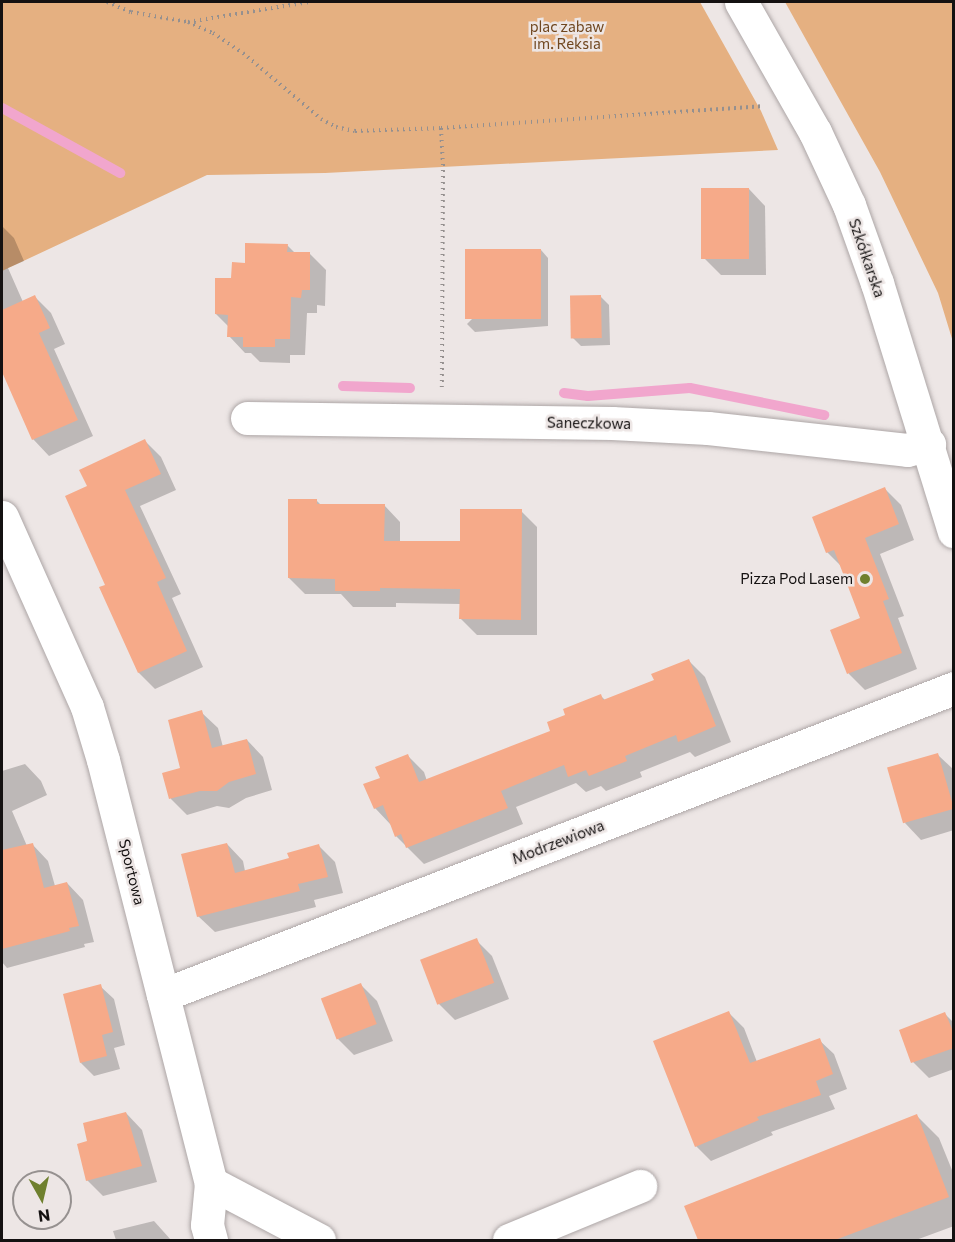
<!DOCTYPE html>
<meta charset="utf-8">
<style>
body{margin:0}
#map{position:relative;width:955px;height:1242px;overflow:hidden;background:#ede6e5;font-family:Commissioner,sans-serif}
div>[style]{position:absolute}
.green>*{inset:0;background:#e5b081}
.shadow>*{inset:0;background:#0003}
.stream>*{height:10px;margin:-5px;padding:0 5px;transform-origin:5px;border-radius:5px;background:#f1a6cd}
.building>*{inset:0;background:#f6aa89;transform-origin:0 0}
.path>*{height:4px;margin-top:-2px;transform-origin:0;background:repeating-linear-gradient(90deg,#95908f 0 1.5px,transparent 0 6px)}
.roads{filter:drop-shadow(0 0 2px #ada6a6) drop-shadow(0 0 2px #ada6a6)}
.minor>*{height:33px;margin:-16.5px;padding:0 16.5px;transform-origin:16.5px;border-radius:16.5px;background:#fff}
.dots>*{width:16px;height:16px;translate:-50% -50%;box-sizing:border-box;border:3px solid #ede6e5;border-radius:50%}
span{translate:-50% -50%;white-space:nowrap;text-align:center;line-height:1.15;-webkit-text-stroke:5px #ede6e5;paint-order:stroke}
.park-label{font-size:15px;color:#70471f}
.street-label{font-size:15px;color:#141111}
.poi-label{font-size:15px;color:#141111}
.right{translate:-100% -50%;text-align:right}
.frame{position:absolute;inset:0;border:3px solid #141111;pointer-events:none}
.north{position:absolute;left:12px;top:1170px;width:60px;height:60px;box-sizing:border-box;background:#ede6e5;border:2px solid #969190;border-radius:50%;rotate:172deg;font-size:16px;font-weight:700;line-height:24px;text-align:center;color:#141111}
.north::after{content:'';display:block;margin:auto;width:21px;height:27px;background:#6f802e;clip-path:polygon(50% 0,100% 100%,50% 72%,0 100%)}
</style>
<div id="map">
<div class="green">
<i style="clip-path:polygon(2px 2px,700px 2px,761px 111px,778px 150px,325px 173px,207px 175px,2px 271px)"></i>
<i style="clip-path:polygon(785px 2px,953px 2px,953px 342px,938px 293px,880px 172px)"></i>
</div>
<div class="shadow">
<i style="clip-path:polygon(749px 189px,765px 206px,766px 275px,721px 275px,705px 259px)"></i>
<i style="clip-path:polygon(2px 226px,14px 238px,24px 261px,8px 268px,23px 302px,35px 297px,51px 313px,65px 344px,54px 349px,93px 436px,49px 456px,33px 439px,2px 368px)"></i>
<i style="clip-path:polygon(287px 245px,295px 253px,310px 254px,326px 270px,325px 306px,317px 305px,317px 313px,307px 313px,305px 355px,290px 355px,290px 363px,260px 362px,251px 353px,245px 353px,229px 336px,229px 327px,216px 314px,233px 280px,247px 264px)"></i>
<i style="clip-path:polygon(541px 250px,548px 258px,548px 326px,475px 332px,467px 324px)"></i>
<i style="clip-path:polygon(601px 297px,609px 305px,610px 345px,581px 346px,573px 338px)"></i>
<i style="clip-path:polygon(145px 441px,161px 457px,176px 490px,140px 506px,181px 594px,172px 598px,203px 667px,155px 689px,139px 673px,101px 588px,107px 585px,88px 487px)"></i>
<i style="clip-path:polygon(885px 489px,901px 505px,914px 540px,880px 554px,904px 616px,898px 618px,917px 669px,865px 690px,849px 674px,832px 631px,862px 618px,842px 567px,827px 552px)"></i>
<i style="clip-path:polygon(317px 501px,321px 505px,384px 505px,400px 522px,400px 542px,461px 542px,521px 511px,537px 527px,537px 635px,477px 635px,461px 619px,461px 604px,396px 603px,396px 607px,353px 607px,341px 594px,305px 594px,289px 578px)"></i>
<i style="clip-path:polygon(689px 661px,705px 677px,731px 742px,695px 757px,690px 752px,640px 772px,642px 777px,606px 791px,601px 786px,586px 792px,576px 783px,516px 807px,523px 824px,424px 864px,396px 836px,391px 825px,375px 808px,382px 778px,408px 756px,424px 772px,427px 781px,552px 732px,567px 716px,600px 695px,606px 701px,656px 681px)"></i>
<i style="clip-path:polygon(201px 712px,218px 728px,223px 747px,247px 740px,263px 757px,272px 790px,246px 798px,229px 808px,217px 806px,187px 815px,171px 799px,164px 774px,182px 769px)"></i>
<i style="clip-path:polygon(938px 755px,954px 770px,954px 830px,921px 840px,905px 823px)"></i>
<i style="clip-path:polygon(25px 764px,41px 781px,47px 795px,12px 811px,27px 846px,32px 844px,48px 861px,55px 886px,67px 883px,83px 900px,94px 942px,84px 944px,85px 947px,7px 968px,2px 962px,2px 910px,6px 909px,2px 891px,2px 771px)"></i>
<i style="clip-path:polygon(227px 844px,243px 861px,245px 871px,290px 859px,319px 846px,335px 862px,343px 893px,314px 900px,316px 907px,215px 932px,198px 916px)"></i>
<i style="clip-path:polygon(476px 940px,492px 956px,509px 999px,455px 1020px,439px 1004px,422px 960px)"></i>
<i style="clip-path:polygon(361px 985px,377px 1001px,393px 1041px,354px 1055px,338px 1039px)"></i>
<i style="clip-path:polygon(100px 986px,114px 999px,125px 1045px,114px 1048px,120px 1069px,94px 1076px,81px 1063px)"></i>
<i style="clip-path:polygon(729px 1013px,744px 1028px,757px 1062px,819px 1040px,834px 1054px,847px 1089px,829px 1096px,835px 1109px,771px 1132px,773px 1135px,711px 1161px,696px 1146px)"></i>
<i style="clip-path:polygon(945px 1014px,954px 1023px,954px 1069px,929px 1078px,913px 1062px)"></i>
<i style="clip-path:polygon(126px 1113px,142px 1130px,157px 1182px,103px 1196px,87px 1180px,89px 1142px)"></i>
<i style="clip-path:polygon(917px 1116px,939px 1138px,954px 1175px,954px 1226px,916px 1240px,699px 1240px,686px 1206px)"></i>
<i style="clip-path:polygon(154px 1221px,171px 1240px,116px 1240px,113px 1231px)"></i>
</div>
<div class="stream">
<i style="left:2px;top:108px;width:135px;rotate:28.8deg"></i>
<i style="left:343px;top:386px;width:67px;rotate:1.7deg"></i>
<i style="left:564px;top:393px;width:24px;rotate:7deg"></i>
<i style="left:588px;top:396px;width:102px;rotate:-4.5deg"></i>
<i style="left:690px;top:388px;width:137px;rotate:11.4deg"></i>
</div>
<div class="building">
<i style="left:701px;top:188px;width:48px;height:71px"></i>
<i style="clip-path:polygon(245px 243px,288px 244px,287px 252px,310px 252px,310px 290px,302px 290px,301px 298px,291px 297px,290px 339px,275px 339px,275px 347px,243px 347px,243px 337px,227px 337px,228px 315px,215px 314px,215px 278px,231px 278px,232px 262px,245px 263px)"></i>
<i style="left:541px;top:249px;width:70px;height:76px;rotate:90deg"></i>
<i style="clip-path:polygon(35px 295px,50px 328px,39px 333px,78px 420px,32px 440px,2px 372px,2px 310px)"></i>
<i style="left:601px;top:295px;width:43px;height:31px;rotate:89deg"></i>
<i style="clip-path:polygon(145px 439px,161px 474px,125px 490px,166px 578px,157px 582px,187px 651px,138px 673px,99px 587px,105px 585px,65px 496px,87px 486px,79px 470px)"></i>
<i style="clip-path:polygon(885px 487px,899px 524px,865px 538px,889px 599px,883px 601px,902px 653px,847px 674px,830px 630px,860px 618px,834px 550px,826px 553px,812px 517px)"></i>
<i style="clip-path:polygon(288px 499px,317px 499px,317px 504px,385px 504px,384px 541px,460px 541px,460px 509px,522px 509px,521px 620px,459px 619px,460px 589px,380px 588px,380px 591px,335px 591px,335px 579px,288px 578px)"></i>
<i style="clip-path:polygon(689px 659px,716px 726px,678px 742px,676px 735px,625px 756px,627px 761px,589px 776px,586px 770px,568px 777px,564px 765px,501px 791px,508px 808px,406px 848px,401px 834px,395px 837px,383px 805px,374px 809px,363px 784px,380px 778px,375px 767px,408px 754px,419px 782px,550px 731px,547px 722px,565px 715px,563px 709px,601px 694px,603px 700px,654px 680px,651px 674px)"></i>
<i style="clip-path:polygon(202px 710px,212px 748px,247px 739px,256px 774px,229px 782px,217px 791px,200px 791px,169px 799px,162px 773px,180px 768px,168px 720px)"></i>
<i style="left:938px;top:753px;width:58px;height:53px;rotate:74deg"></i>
<i style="clip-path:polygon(33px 843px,44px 888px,67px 882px,79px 926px,69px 928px,70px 931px,2px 949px,2px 850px)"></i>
<i style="clip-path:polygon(227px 843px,235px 873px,289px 858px,287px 853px,319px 844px,328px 877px,298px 884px,300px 891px,197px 917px,181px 854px)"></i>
<i style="left:477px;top:938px;width:48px;height:61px;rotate:69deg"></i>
<i style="left:361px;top:983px;width:44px;height:43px;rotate:69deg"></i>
<i style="clip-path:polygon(101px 984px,113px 1032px,102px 1035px,107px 1056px,80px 1063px,63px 994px)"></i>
<i style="clip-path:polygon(729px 1011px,750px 1063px,820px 1038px,833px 1074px,816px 1081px,821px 1095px,757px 1117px,759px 1120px,695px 1147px,653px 1041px)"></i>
<i style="clip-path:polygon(945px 1012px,954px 1034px,954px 1048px,911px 1063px,899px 1030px)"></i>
<i style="clip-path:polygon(126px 1112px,142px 1166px,86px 1181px,77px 1144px,87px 1141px,83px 1123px)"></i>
<i style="clip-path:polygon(917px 1114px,949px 1197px,835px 1240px,698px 1240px,684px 1206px)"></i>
</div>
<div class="path">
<i style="left:107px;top:2px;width:26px;rotate:23deg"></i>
<i style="left:131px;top:12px;width:58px;rotate:10deg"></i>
<i style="left:188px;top:22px;width:123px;rotate:-9.4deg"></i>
<i style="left:188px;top:22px;width:27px;rotate:24deg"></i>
<i style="left:213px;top:33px;width:36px;rotate:34deg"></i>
<i style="left:243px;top:53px;width:102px;rotate:40.2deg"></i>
<i style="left:321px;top:119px;width:17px;rotate:28deg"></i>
<i style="left:336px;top:127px;width:19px;rotate:12deg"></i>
<i style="left:355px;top:131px;width:86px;rotate:-2deg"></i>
<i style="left:441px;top:128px;width:321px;rotate:-3.9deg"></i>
<i style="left:441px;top:128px;width:36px;rotate:87deg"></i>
<i style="left:443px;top:164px;width:223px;rotate:90.3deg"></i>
</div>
<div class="roads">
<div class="minor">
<i style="left:741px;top:2px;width:150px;rotate:60.4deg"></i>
<i style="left:815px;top:132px;width:81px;rotate:65deg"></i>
<i style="left:849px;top:205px;width:83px;rotate:70.3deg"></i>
<i style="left:877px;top:283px;width:260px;rotate:72.8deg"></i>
<i style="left:247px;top:418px;width:365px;rotate:0.8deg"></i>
<i style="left:612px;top:423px;width:96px;rotate:3deg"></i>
<i style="left:708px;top:428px;width:200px;rotate:6.3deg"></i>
<i style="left:907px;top:450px;width:23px;rotate:-15deg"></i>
<i style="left:2px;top:517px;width:208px;rotate:65.9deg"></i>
<i style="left:87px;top:707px;width:55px;rotate:73.2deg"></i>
<i style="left:103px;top:760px;width:437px;rotate:75.7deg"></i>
<i style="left:211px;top:1183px;width:42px;rotate:95.4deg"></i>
<i style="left:207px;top:1225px;width:16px;rotate:75deg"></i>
<i style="left:163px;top:995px;width:848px;rotate:-21.21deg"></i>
<i style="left:211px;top:1183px;width:122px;rotate:27.8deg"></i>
<i style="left:509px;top:1240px;width:142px;rotate:-22.4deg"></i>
</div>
</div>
<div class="dots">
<i style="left:865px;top:579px;background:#6f802e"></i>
</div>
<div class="park-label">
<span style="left:567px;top:35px">plac zabaw<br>im. Reksia</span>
</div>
<div class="street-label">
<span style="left:867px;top:258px;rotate:71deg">Szkółkarska</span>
<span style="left:589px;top:423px;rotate:1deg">Saneczkowa</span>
<span style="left:558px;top:842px;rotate:-21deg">Modrzewiowa</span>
<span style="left:132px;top:872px;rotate:76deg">Sportowa</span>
</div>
<div class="poi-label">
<span class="right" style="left:853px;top:579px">Pizza Pod Lasem</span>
</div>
<div class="frame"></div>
<div class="north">N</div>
</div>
